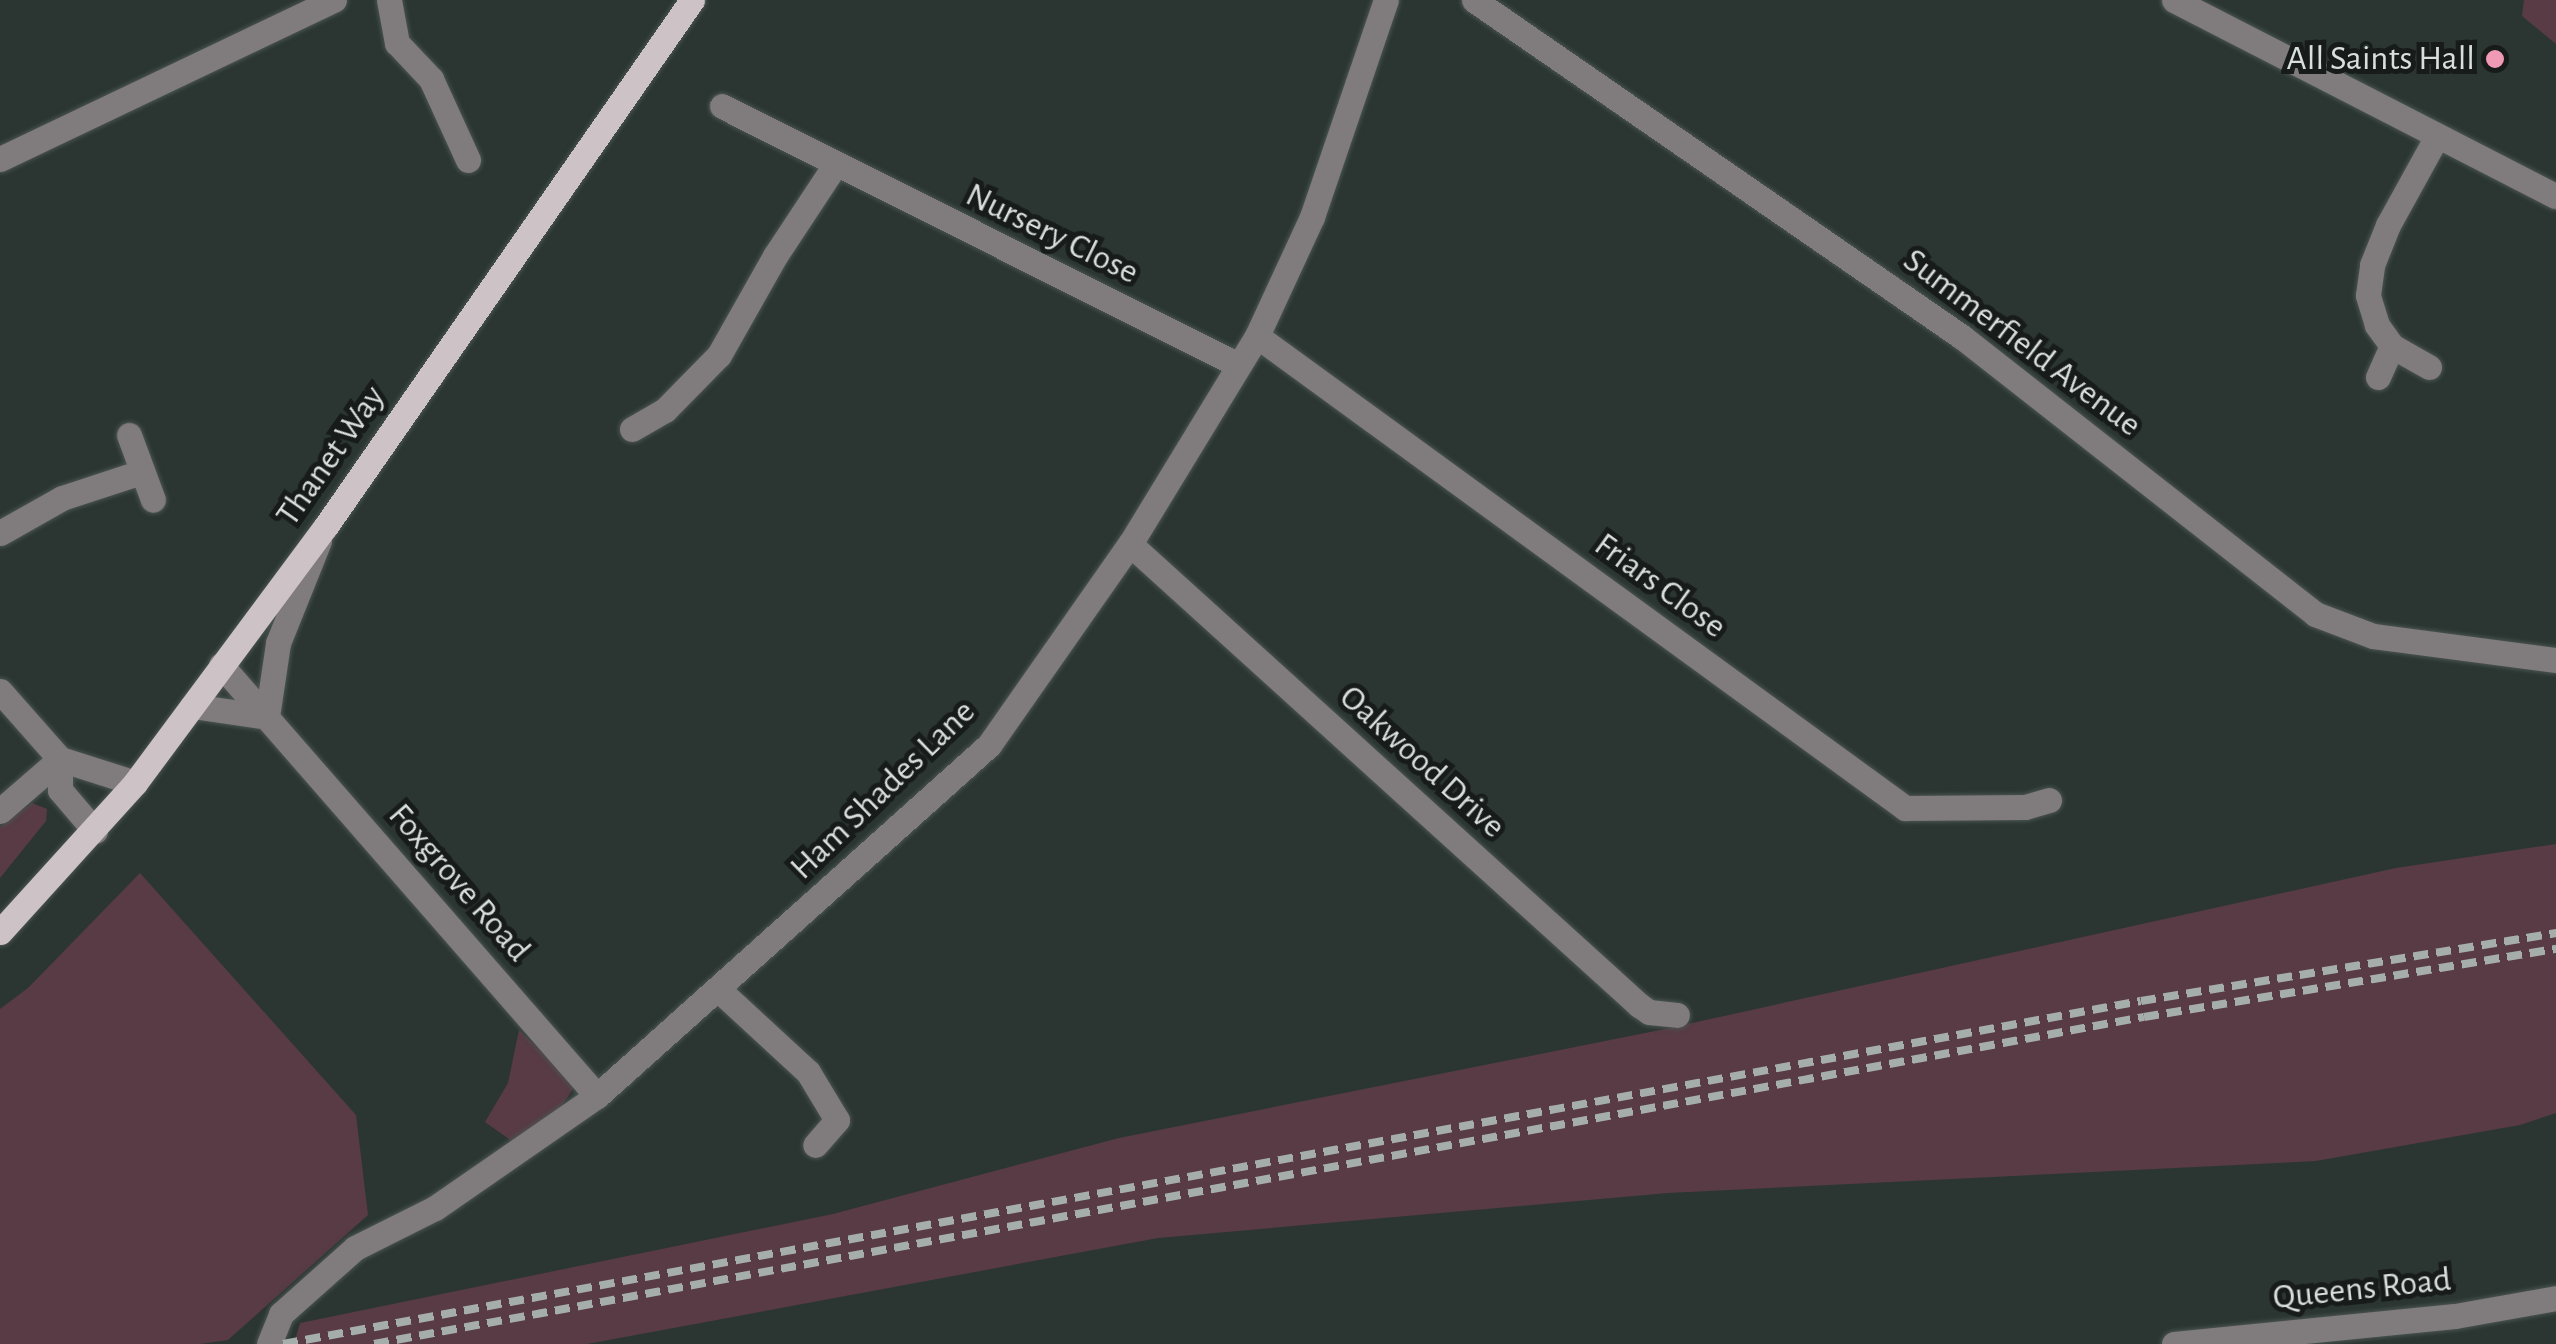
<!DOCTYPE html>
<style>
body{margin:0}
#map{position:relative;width:2556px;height:1344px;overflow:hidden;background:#2b3632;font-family:"Alegreya Sans",sans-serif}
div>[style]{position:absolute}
.green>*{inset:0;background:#583b44}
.roads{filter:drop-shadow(0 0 2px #4a5451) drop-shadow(0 0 2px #4a5451)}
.minor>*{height:25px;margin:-12.5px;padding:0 12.5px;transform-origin:12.5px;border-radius:12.5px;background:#807b7c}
.major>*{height:25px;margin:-12.5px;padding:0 12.5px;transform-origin:12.5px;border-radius:12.5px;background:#cdc2c5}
.rail>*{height:8px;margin-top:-4px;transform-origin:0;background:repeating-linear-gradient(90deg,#a6aeab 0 15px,transparent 0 23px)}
.dots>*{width:28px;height:28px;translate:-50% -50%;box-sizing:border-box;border:5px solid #171c1a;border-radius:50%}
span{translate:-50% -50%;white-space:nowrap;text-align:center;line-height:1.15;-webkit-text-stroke:10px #171c1a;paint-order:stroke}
.poi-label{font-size:35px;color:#d8dfdc}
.right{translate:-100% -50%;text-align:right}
.street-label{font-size:35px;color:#d8dfdc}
</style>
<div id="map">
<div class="green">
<i style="clip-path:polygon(2524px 0,2556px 0,2556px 44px,2522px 16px)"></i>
<i style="clip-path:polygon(32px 803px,47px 809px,46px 821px,0 878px,0 827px)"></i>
<i style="clip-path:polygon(2556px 844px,2556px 1113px,2520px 1125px,2316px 1161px,1668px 1193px,1158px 1238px,587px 1344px,294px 1344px,300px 1323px,833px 1214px,1119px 1138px,1665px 1029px,2396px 868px)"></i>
<i style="clip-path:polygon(140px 873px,356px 1115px,368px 1215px,228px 1340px,200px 1344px,0 1344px,0 1009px,28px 988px)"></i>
<i style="clip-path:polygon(519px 1030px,569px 1078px,573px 1089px,559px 1110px,513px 1142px,485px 1122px,508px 1083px)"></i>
</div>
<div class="roads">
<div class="minor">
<i style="left:389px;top:0;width:44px;rotate:79.5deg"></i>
<i style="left:397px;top:43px;width:50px;rotate:46.6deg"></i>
<i style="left:431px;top:79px;width:89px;rotate:65.4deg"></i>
<i style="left:1474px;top:0;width:593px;rotate:34.63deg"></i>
<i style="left:1962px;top:337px;width:449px;rotate:38.1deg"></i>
<i style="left:2315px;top:614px;width:62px;rotate:20.8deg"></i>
<i style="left:2373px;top:636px;width:185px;rotate:7.5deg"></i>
<i style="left:2174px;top:0;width:429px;rotate:27.2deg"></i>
<i style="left:722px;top:106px;width:577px;rotate:26.65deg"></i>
<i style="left:0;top:159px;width:370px;rotate:-25.5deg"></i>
<i style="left:1257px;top:336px;width:802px;rotate:36.07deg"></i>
<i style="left:1905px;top:808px;width:120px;rotate:-0.5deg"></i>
<i style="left:2025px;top:807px;width:25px;rotate:-16deg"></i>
<i style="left:2429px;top:367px;width:43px;rotate:-150.4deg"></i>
<i style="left:2392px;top:346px;width:26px;rotate:-126deg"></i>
<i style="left:2377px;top:325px;width:31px;rotate:-107deg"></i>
<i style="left:2368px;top:295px;width:30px;rotate:-82deg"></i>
<i style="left:2372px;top:265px;width:43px;rotate:-68.2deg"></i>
<i style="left:2388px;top:225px;width:99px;rotate:-61.1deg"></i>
<i style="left:2378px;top:377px;width:34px;rotate:-66deg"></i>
<i style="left:632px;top:429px;width:38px;rotate:-30deg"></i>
<i style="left:665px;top:410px;width:77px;rotate:-45.5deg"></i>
<i style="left:719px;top:355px;width:114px;rotate:-60.5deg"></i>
<i style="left:775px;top:256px;width:109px;rotate:-56.6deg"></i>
<i style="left:129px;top:435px;width:69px;rotate:69.7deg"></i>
<i style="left:0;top:533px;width:71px;rotate:-29.4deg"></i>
<i style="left:62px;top:498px;width:83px;rotate:-18.2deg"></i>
<i style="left:1130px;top:544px;width:687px;rotate:42.17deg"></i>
<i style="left:1639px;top:1005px;width:12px;rotate:35deg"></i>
<i style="left:1649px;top:1012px;width:28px;rotate:6deg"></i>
<i style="left:221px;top:665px;width:572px;rotate:48.9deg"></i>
<i style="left:0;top:691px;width:91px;rotate:48.6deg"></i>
<i style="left:60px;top:759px;width:79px;rotate:17.7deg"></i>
<i style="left:192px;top:706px;width:76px;rotate:8.3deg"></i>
<i style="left:267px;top:717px;width:75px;rotate:-81.5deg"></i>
<i style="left:278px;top:643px;width:110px;rotate:-68.1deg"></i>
<i style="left:60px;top:759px;width:31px;rotate:90deg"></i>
<i style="left:60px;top:790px;width:54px;rotate:49.5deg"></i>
<i style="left:0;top:811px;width:79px;rotate:-40.9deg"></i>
<i style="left:719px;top:990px;width:121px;rotate:42.7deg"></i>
<i style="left:808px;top:1072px;width:56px;rotate:58.9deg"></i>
<i style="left:837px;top:1120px;width:33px;rotate:131deg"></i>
<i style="left:269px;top:1344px;width:32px;rotate:-68deg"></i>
<i style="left:281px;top:1314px;width:99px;rotate:-41.7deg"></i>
<i style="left:355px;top:1248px;width:89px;rotate:-26.6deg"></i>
<i style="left:435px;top:1208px;width:197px;rotate:-34.7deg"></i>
<i style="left:597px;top:1096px;width:526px;rotate:-41.84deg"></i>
<i style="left:989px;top:745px;width:246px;rotate:-55deg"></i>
<i style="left:1130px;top:544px;width:244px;rotate:-58.6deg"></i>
<i style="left:1257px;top:336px;width:131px;rotate:-65.2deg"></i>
<i style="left:1312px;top:217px;width:229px;rotate:-71.2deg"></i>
<i style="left:2174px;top:1344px;width:282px;rotate:-5.7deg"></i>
<i style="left:2455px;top:1316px;width:103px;rotate:-10.1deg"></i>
</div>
<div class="major">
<i style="left:0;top:932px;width:201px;rotate:-47.8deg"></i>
<i style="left:135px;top:783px;width:320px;rotate:-53.4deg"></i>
<i style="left:326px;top:526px;width:641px;rotate:-55.17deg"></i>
</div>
</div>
<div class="rail">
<i style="left:283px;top:1344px;width:1889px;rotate:-10.46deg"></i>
<i style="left:2141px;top:1001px;width:421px;rotate:-9.3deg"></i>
<i style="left:374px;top:1344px;width:1800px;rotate:-10.47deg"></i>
<i style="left:2144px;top:1017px;width:418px;rotate:-9.4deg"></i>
</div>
<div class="dots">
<i style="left:2495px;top:59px;background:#f09ab6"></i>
</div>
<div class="poi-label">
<span class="right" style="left:2475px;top:59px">All Saints Hall</span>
</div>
<div class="street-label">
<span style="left:1052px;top:234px;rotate:26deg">Nursery Close</span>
<span style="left:2022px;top:343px;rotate:37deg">Summerfield Avenue</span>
<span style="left:331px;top:456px;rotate:-55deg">Thanet Way</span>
<span style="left:1660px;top:586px;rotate:36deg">Friars Close</span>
<span style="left:1422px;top:762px;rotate:42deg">Oakwood Drive</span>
<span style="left:883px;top:790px;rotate:-44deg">Ham Shades Lane</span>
<span style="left:459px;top:883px;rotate:49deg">Foxgrove Road</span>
<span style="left:2362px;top:1289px;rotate:-6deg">Queens Road</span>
</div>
</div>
